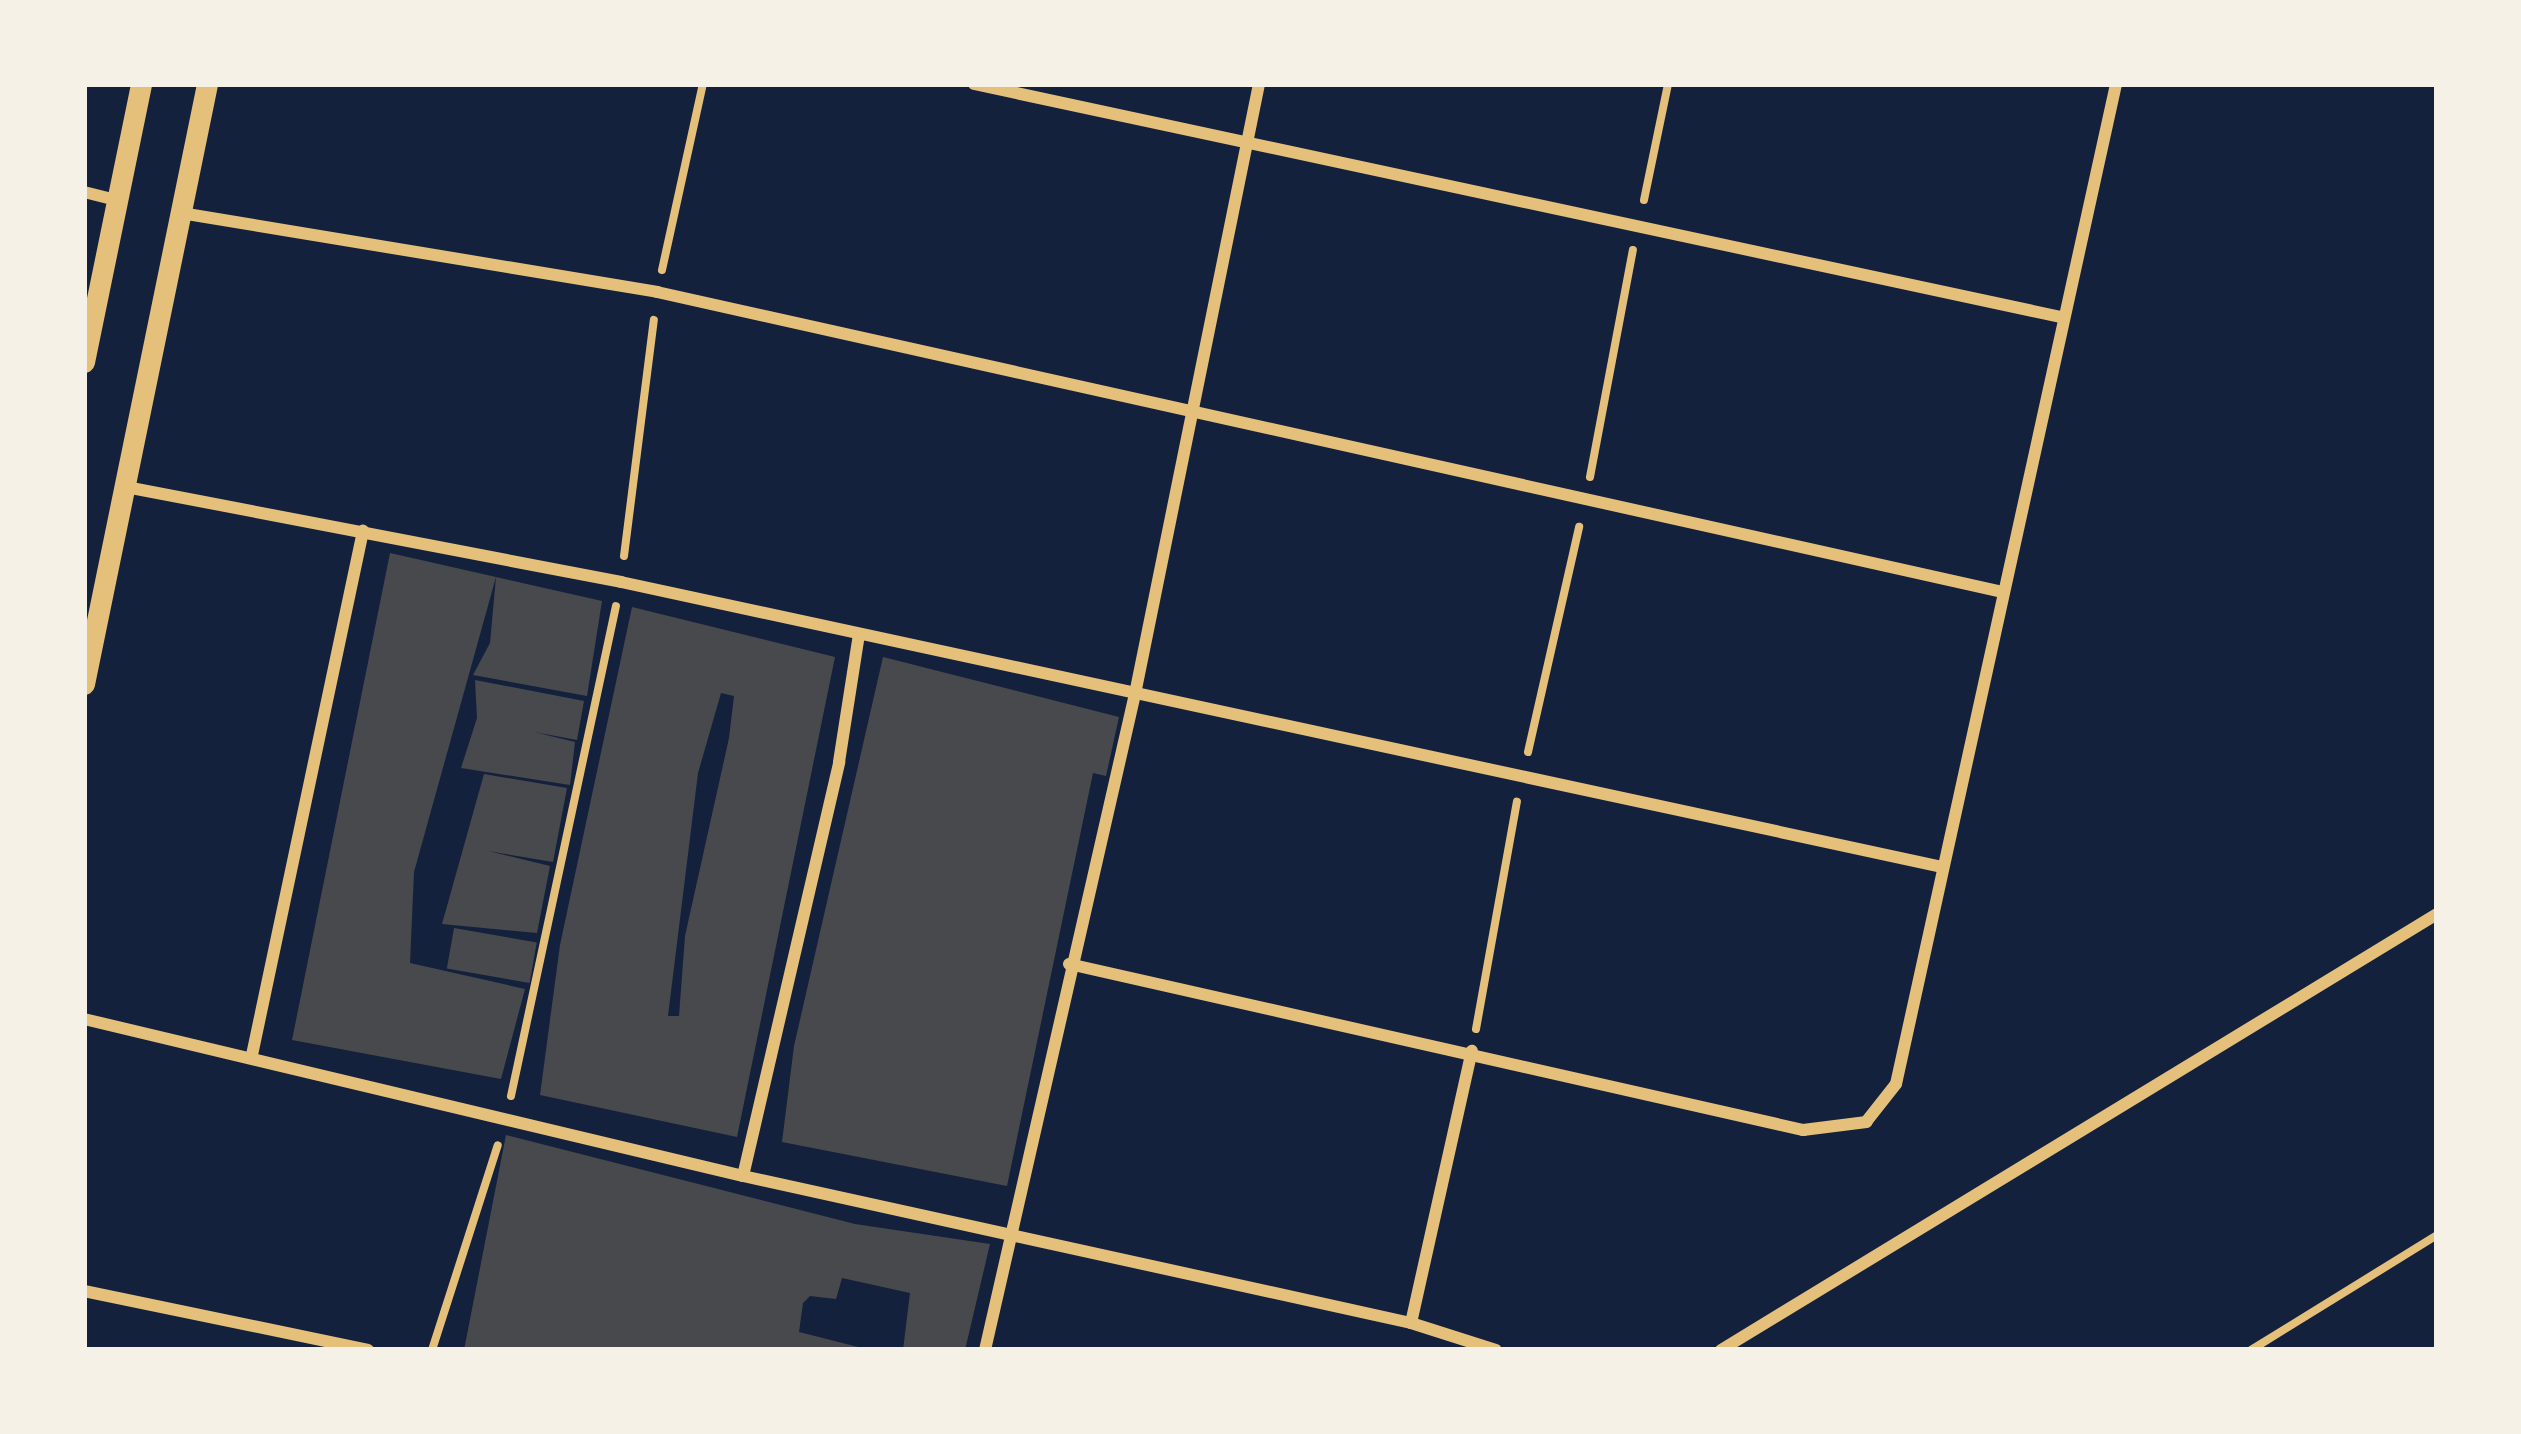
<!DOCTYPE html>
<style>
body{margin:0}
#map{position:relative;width:2521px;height:1434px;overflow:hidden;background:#14213d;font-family:Rubik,sans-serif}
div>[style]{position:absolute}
.building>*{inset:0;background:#48494c;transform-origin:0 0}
.path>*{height:8px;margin:-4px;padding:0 4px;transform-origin:4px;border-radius:4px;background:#e5c07b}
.minor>*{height:12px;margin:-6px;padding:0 6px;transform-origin:6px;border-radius:6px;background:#e5c07b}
.tertiary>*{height:21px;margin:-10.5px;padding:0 10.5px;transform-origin:10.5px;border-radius:10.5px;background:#e5c07b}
span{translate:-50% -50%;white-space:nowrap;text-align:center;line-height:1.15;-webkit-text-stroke:9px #f6f1e7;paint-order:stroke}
.frame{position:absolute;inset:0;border:87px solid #f6f1e7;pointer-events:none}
</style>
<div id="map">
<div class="building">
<i style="clip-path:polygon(390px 553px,496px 577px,414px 872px,410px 963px,525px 989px,501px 1079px,292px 1040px)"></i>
<i style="clip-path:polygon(496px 577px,602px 601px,587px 696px,473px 675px,490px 643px)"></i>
<i style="clip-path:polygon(evenodd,632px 607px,835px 657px,737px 1137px,540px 1095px,560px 945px,632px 607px,721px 693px,734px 696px,729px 738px,685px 936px,679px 1016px,668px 1016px,698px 773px,721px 693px)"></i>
<i style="clip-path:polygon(883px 657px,1119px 717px,1106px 776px,1093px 773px,1007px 1186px,782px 1142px,794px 1046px)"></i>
<i style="clip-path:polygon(475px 680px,584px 701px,577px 740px,534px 732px,575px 742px,570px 785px,461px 768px,477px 718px)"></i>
<i style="clip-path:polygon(484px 774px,567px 788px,553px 862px,488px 851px,550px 866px,537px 933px,442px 924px)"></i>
<i style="left:454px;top:928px;width:84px;height:41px;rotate:10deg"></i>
<i style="clip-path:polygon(506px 1135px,855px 1224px,990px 1244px,965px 1350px,903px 1350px,910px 1293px,842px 1278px,836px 1299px,810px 1296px,803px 1303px,799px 1332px,870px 1350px,464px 1350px)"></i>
</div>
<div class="path">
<i style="left:1644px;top:200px;width:118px;rotate:-78.3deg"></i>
<i style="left:662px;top:270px;width:190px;rotate:-77.6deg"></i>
<i style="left:1590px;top:477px;width:231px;rotate:-79.3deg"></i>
<i style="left:624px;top:556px;width:238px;rotate:-82.8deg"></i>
<i style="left:1528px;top:752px;width:231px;rotate:-77.2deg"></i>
<i style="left:1476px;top:1029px;width:231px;rotate:-79.8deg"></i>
<i style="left:511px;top:1096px;width:501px;rotate:-77.91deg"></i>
<i style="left:432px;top:1350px;width:215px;rotate:-72.2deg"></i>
<i style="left:2251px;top:1350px;width:219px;rotate:-31.7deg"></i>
</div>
<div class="minor">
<i style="left:974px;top:84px;width:1112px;rotate:12.1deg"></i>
<i style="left:84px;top:192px;width:34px;rotate:14deg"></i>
<i style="left:181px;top:213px;width:483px;rotate:9.4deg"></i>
<i style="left:657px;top:292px;width:1378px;rotate:12.57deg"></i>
<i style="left:126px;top:487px;width:504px;rotate:10.86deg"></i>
<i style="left:621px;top:582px;width:1352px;rotate:12.17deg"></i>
<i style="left:1069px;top:964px;width:753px;rotate:12.74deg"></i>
<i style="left:1803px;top:1130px;width:64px;rotate:-7.2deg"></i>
<i style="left:1866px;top:1122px;width:48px;rotate:-51.7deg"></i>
<i style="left:1896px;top:1084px;width:1024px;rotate:-77.59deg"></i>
<i style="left:84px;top:1019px;width:677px;rotate:13.4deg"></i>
<i style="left:743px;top:1176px;width:684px;rotate:12.41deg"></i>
<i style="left:1411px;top:1323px;width:89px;rotate:17.6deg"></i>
<i style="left:252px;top:1055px;width:536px;rotate:-78.04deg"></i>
<i style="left:743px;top:1176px;width:425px;rotate:-76.9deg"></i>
<i style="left:839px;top:762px;width:129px;rotate:-81.1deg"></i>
<i style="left:84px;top:1291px;width:290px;rotate:11.7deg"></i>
<i style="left:1411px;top:1323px;width:279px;rotate:-77.4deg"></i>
<i style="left:985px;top:1350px;width:673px;rotate:-77.12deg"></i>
<i style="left:1135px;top:694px;width:622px;rotate:-78.51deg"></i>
<i style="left:1721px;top:1350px;width:838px;rotate:-31.34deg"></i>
</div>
<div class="tertiary">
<i style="left:84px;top:362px;width:284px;rotate:-78.4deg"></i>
<i style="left:84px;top:684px;width:612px;rotate:-78.41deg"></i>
</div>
<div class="frame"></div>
</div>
